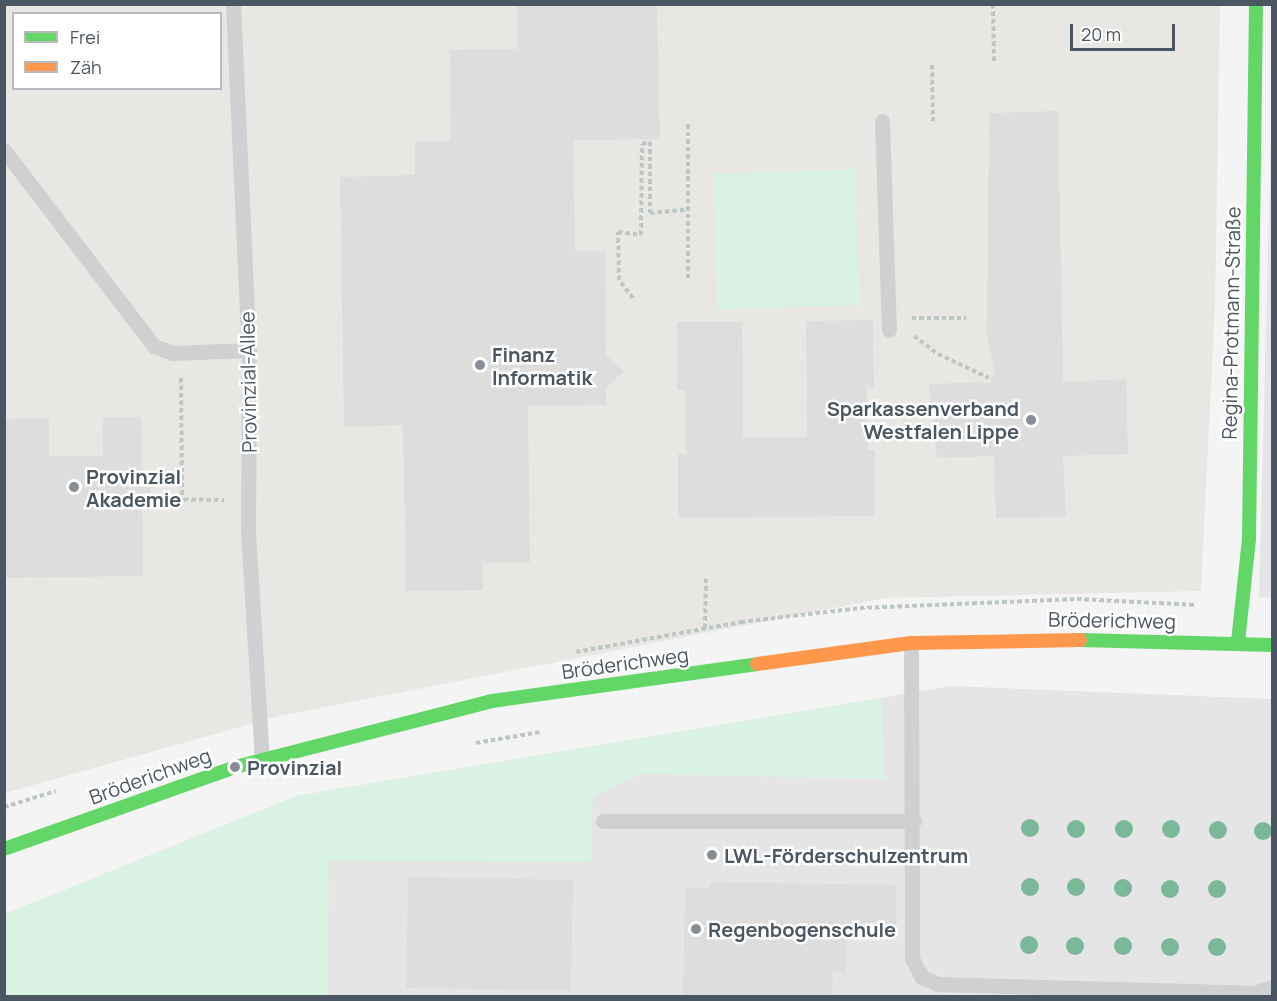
<!DOCTYPE html>
<meta charset="utf-8">
<style>
body{margin:0}
#map{position:relative;width:1277px;height:1001px;overflow:hidden;background:#f4f4f4;font-family:Manrope,sans-serif}
div>[style]{position:absolute}
.commercial>*{inset:0;background:#e8e7e3}
.education>*{inset:0;background:#e6e5e6}
.green>*{inset:0;background:#d9f2e3;transform-origin:0 0}
.building>*{inset:0;background:#ddddde;transform-origin:0 0}
.path>*{height:4px;margin-top:-2px;transform-origin:0;background:repeating-linear-gradient(90deg,#bcc7c4 0 4.5px,transparent 0 7.5px)}
.lane>*{height:15px;margin:-7.5px;padding:0 7.5px;transform-origin:7.5px;border-radius:7.5px;background:#ced0d2}
.fast>*{height:14px;margin:-7px;padding:0 7px;transform-origin:7px;border-radius:7px;background:#63d668}
.slow>*{height:14px;margin:-7px;padding:0 7px;transform-origin:7px;border-radius:7px;background:#ff974d}
.trees>*{width:18px;height:18px;margin:-9px;border-radius:50%;background:#7ab899}
.dots>*{width:16px;height:16px;translate:-50% -50%;box-sizing:border-box;border:3px solid #fff;border-radius:50%}
span{translate:-50% -50%;white-space:nowrap;text-align:center;line-height:1.15;-webkit-text-stroke:5px #fff;paint-order:stroke}
.street-label{font-size:20px;color:#4a5661}
.poi-label{font-size:20px;color:#4a5661;font-weight:700}
.left{translate:0 -50%;text-align:left}
.right{translate:-100% -50%;text-align:right}
.frame{position:absolute;inset:0;border:6px solid #4a5661;pointer-events:none}
.legend{position:absolute;left:12px;top:12px;width:210px;height:78px;box-sizing:border-box;background:#fff;border:2px solid #b7bbc0;margin:0;padding:8px 10px;list-style:none;font-size:18px;color:#4a5661}
.legend li{display:flex;align-items:center;gap:12px;height:30px}
.legend b{width:30px;border:2px solid #b7bbc0}
.scale{position:absolute;left:1070px;top:24px;width:105px;height:27px;box-sizing:border-box;border:3px solid #4a5661;border-top:0;padding-left:8px;font-size:18px;line-height:21px;white-space:nowrap;color:#4a5661;-webkit-text-stroke:4px #fff;paint-order:stroke}
</style>
<div id="map">
<div class="commercial">
<i style="clip-path:polygon(evenodd,5px 5px,1220px 5px,1215px 304px,1201px 591px,885px 598px,279px 716px,5px 793px,5px 5px,14px 14px,220px 14px,220px 88px,14px 88px,14px 14px)"></i>
</div>
<div class="education">
<i style="clip-path:polygon(1272px 98px,1272px 598px,1259px 597px)"></i>
<i style="clip-path:polygon(951px 686px,1272px 699px,1272px 996px,5px 996px,5px 914px,297px 796px)"></i>
</div>
<div class="green">
<i style="left:855px;top:169px;width:136px;height:142px;rotate:88deg"></i>
<i style="clip-path:polygon(881px 698px,885px 779px,640px 774px,593px 796px,591px 862px,329px 861px,327px 996px,5px 996px,5px 914px,297px 796px)"></i>
</div>
<div class="building">
<i style="clip-path:polygon(517px 4px,657px 4px,660px 139px,573px 140px,575px 251px,605px 251px,606px 355px,624px 371px,606px 388px,606px 405px,528px 406px,530px 562px,483px 563px,483px 590px,406px 591px,403px 425px,344px 427px,340px 177px,415px 175px,415px 141px,451px 141px,450px 50px,517px 49px)"></i>
<i style="clip-path:polygon(1058px 111px,1063px 382px,1126px 379px,1128px 454px,1063px 456px,1066px 517px,996px 518px,994px 456px,937px 458px,929px 384px,992px 382px,991px 375px,995px 375px,987px 336px,989px 113px)"></i>
<i style="clip-path:polygon(873px 320px,874px 387px,867px 387px,868px 450px,875px 450px,875px 516px,678px 518px,678px 454px,686px 454px,685px 390px,677px 390px,677px 322px,742px 322px,743px 437px,807px 437px,806px 321px)"></i>
<i style="clip-path:polygon(102px 417px,141px 417px,142px 472px,150px 471px,151px 501px,142px 501px,143px 576px,4px 578px,4px 419px,49px 418px,49px 456px,103px 456px)"></i>
<i style="left:408px;top:877px;width:165px;height:111px;rotate:1deg"></i>
<i style="clip-path:polygon(709px 882px,896px 885px,896px 934px,847px 934px,846px 972px,833px 971px,832px 996px,683px 996px,685px 888px,709px 888px)"></i>
</div>
<div class="path">
<i style="left:993px;top:4px;width:58px;rotate:89deg"></i>
<i style="left:932px;top:65px;width:56px;rotate:89deg"></i>
<i style="left:688px;top:124px;width:157px;rotate:90deg"></i>
<i style="left:633px;top:298px;width:23px;rotate:-128deg"></i>
<i style="left:619px;top:280px;width:48px;rotate:-91.2deg"></i>
<i style="left:618px;top:232px;width:23px;rotate:7deg"></i>
<i style="left:641px;top:235px;width:91px;rotate:-89.4deg"></i>
<i style="left:642px;top:144px;width:8px;rotate:-14deg"></i>
<i style="left:650px;top:142px;width:71px;rotate:90deg"></i>
<i style="left:650px;top:213px;width:37px;rotate:-5deg"></i>
<i style="left:912px;top:318px;width:54px"></i>
<i style="left:914px;top:336px;width:30px;rotate:37deg"></i>
<i style="left:938px;top:354px;width:56px;rotate:25.2deg"></i>
<i style="left:181px;top:378px;width:122px;rotate:89.5deg"></i>
<i style="left:139px;top:499px;width:85px;rotate:0.7deg"></i>
<i style="left:705px;top:628px;width:50px;rotate:-88.9deg"></i>
<i style="left:576px;top:652px;width:168px;rotate:-10.3deg"></i>
<i style="left:741px;top:622px;width:120px;rotate:-6.7deg"></i>
<i style="left:860px;top:608px;width:217px;rotate:-2.4deg"></i>
<i style="left:1077px;top:599px;width:120px;rotate:2.9deg"></i>
<i style="left:476px;top:743px;width:65px;rotate:-9.8deg"></i>
<i style="left:4px;top:807px;width:54px;rotate:-17.1deg"></i>
</div>
<div class="lane">
<i style="left:233px;top:4px;width:346px;rotate:87.4deg"></i>
<i style="left:249px;top:350px;width:182px;rotate:90.3deg"></i>
<i style="left:248px;top:532px;width:227px;rotate:86.5deg"></i>
<i style="left:882px;top:121px;width:209px;rotate:88.1deg"></i>
<i style="left:4px;top:150px;width:247px;rotate:52.6deg"></i>
<i style="left:154px;top:346px;width:19px;rotate:21deg"></i>
<i style="left:172px;top:353px;width:77px;rotate:-2.2deg"></i>
<i style="left:911px;top:643px;width:316px;rotate:89.8deg"></i>
<i style="left:912px;top:959px;width:21px;rotate:61deg"></i>
<i style="left:922px;top:977px;width:17px;rotate:24deg"></i>
<i style="left:938px;top:984px;width:316px;rotate:1.6deg"></i>
<i style="left:1254px;top:993px;width:19px;rotate:-18deg"></i>
<i style="left:603px;top:821px;width:311px"></i>
</div>
<div class="fast">
<i style="left:1080px;top:640px;width:192px;rotate:1.5deg"></i>
<i style="left:1238px;top:642px;width:104px;rotate:-83.9deg"></i>
<i style="left:1249px;top:539px;width:535px;rotate:-89.25deg"></i>
<i style="left:4px;top:849px;width:245px;rotate:-19.5deg"></i>
<i style="left:235px;top:767px;width:265px;rotate:-14.4deg"></i>
<i style="left:492px;top:701px;width:268px;rotate:-7.9deg"></i>
</div>
<div class="slow">
<i style="left:757px;top:664px;width:155px;rotate:-7.8deg"></i>
<i style="left:911px;top:643px;width:169px;rotate:-1deg"></i>
</div>
<div class="trees">
<i style="left:1030px;top:828px"></i>
<i style="left:1076px;top:829px"></i>
<i style="left:1124px;top:829px"></i>
<i style="left:1171px;top:829px"></i>
<i style="left:1218px;top:830px"></i>
<i style="left:1263px;top:831px"></i>
<i style="left:1030px;top:887px"></i>
<i style="left:1076px;top:887px"></i>
<i style="left:1123px;top:888px"></i>
<i style="left:1170px;top:889px"></i>
<i style="left:1217px;top:889px"></i>
<i style="left:1029px;top:945px"></i>
<i style="left:1075px;top:946px"></i>
<i style="left:1123px;top:946px"></i>
<i style="left:1170px;top:947px"></i>
<i style="left:1217px;top:947px"></i>
</div>
<div class="dots">
<i style="left:480px;top:365px;background:#868d94"></i>
<i style="left:1031px;top:420px;background:#868d94"></i>
<i style="left:74px;top:487px;background:#868d94"></i>
<i style="left:235px;top:767px;background:#868d94"></i>
<i style="left:712px;top:855px;background:#868d94"></i>
<i style="left:696px;top:929px;background:#868d94"></i>
</div>
<div class="street-label">
<span style="left:1231px;top:323px;rotate:-89deg">Regina-Protmann-Straße</span>
<span style="left:248px;top:382px;rotate:-91deg">Provinzial-Allee</span>
<span style="left:1112px;top:620px;rotate:1deg">Bröderichweg</span>
<span style="left:625px;top:663px;rotate:-8deg">Bröderichweg</span>
<span style="left:150px;top:776px;rotate:-20deg">Bröderichweg</span>
</div>
<div class="poi-label">
<span class="left" style="left:492px;top:366px">Finanz<br>Informatik</span>
<span class="right" style="left:1019px;top:420px">Sparkassenverband<br>Westfalen Lippe</span>
<span class="left" style="left:86px;top:488px">Provinzial<br>Akademie</span>
<span class="left" style="left:247px;top:767px">Provinzial</span>
<span class="left" style="left:724px;top:855px">LWL-Förderschulzentrum</span>
<span class="left" style="left:708px;top:929px">Regenbogenschule</span>
</div>
<div class="frame"></div>
<ul class="legend">
<li><b style="height:8px;background:#63d668"></b>Frei</li>
<li><b style="height:8px;background:#ff974d"></b>Zäh</li>
</ul>
<div class="scale">20 m</div>
</div>
